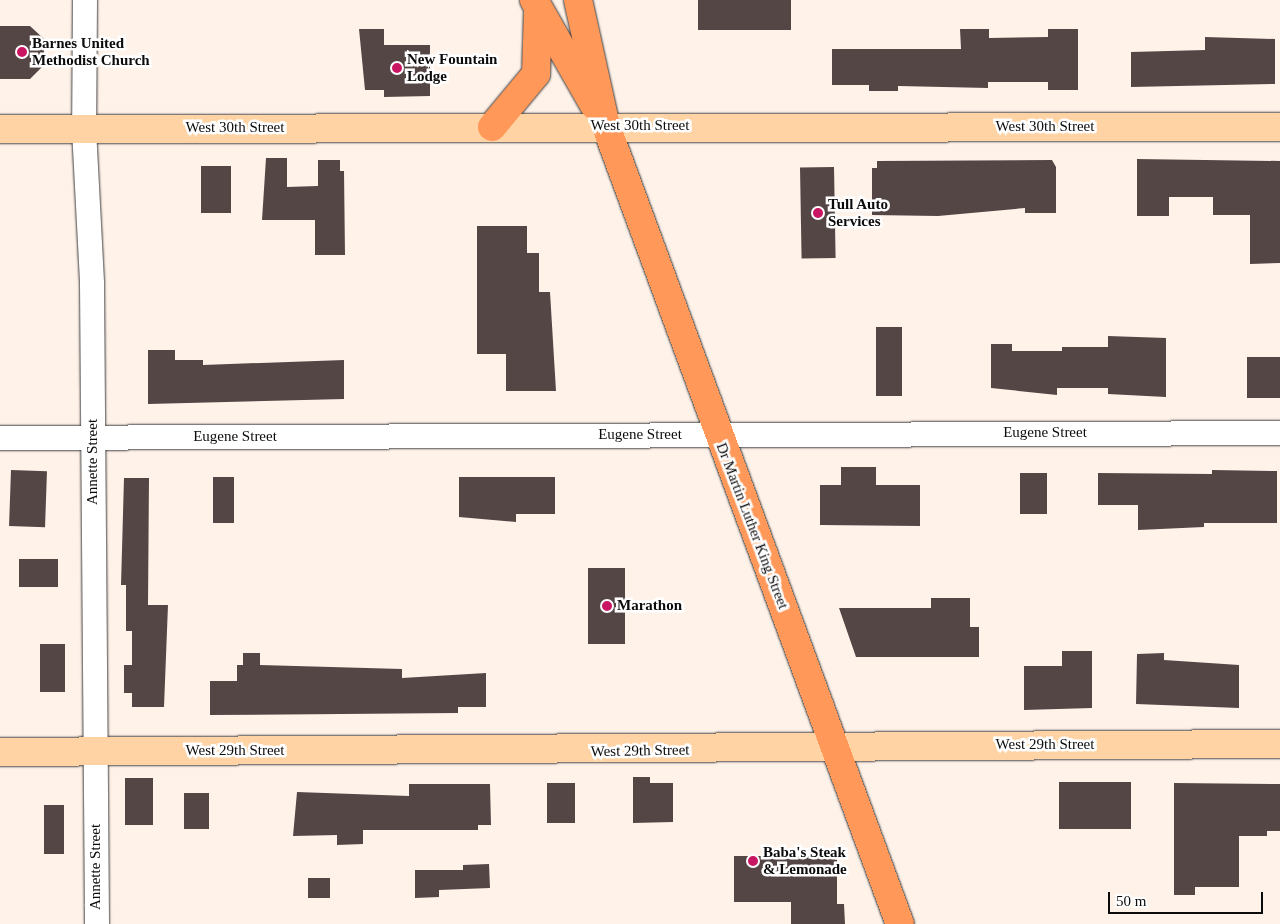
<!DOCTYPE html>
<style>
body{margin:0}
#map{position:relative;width:1280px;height:924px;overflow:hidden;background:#fff2e9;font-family:Georgia,serif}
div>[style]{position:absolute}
.building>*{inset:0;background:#554646;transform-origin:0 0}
.roads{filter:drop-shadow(0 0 1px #3e3e3e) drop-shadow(0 0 1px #3e3e3e)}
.street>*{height:24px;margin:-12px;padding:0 12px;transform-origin:12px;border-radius:12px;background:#fff}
.secondary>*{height:28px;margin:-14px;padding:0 14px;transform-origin:14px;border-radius:14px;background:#ffd3a4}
.primary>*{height:28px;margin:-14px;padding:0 14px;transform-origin:14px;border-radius:14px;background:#ff9859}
.dots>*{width:14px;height:14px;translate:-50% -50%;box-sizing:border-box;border:2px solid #fff;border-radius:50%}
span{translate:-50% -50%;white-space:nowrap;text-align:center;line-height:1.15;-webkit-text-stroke:5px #fff;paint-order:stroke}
.poi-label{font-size:15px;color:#0b0b0b;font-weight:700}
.left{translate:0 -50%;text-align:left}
.street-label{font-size:15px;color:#0b0b0b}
.scale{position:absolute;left:1108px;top:892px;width:155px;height:22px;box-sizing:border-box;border:2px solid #0b0b0b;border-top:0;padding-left:6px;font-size:15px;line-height:18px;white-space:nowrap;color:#0b0b0b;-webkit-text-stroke:4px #fff;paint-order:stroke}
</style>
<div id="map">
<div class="building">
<i style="left:698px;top:0;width:93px;height:30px"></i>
<i style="clip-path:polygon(0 26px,30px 26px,44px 39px,44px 65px,30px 79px,0 79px)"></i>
<i style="clip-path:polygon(359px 29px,384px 29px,384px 45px,430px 45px,430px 96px,384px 97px,384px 90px,365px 90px)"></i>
<i style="clip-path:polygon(960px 29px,989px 29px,989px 38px,1048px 37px,1048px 29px,1078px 29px,1078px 90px,1048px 90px,1048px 82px,988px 82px,988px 88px,898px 86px,898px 91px,869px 91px,869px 85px,832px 85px,832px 49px,961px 49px)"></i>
<i style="clip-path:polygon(1205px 37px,1275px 39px,1275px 84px,1131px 87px,1131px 52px,1205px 50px)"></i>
<i style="clip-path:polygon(266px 158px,287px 158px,287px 187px,318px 186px,318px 160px,340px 160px,340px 171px,344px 171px,345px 255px,315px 255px,315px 220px,262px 220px)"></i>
<i style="clip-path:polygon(1137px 159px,1280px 161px,1280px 263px,1250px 264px,1250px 215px,1213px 215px,1213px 197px,1169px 197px,1169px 216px,1137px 216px)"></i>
<i style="clip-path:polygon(1052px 160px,1056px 167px,1056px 213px,1025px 213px,1025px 208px,938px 216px,872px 215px,872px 168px,877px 168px,877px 161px)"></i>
<i style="left:231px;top:166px;width:47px;height:30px;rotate:90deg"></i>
<i style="left:834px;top:167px;width:91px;height:34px;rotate:89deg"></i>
<i style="clip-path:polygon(477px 226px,527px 226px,527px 253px,539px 253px,539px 292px,550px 292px,556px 391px,506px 391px,506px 354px,477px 354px)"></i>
<i style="left:876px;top:327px;width:26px;height:69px"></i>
<i style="clip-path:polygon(1108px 336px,1166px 338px,1166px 397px,1108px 394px,1108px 388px,1057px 388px,1057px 395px,991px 388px,991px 344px,1012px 344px,1012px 351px,1062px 351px,1062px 347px,1108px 347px)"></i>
<i style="clip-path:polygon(148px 350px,175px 350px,175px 360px,203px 360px,203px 365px,344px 360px,344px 399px,148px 404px)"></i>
<i style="left:1247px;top:357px;width:33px;height:41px"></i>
<i style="clip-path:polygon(841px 467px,876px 467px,876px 485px,920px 485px,920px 526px,820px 525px,820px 485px,841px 485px)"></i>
<i style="left:11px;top:470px;width:36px;height:56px;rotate:2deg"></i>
<i style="clip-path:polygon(1212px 470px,1277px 471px,1277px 523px,1204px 523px,1204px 527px,1138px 530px,1138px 505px,1098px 505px,1098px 473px,1212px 474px)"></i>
<i style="left:1020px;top:473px;width:27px;height:41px"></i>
<i style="left:213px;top:477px;width:21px;height:46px"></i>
<i style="clip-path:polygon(459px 477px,555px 477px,555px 514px,516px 514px,516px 522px,459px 517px)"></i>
<i style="clip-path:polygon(124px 478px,149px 478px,148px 605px,168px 605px,164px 707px,132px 707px,132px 693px,124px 693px,124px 665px,132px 665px,132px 631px,126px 631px,126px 585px,121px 585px)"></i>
<i style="left:19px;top:559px;width:39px;height:28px"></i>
<i style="left:588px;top:568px;width:37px;height:76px"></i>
<i style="clip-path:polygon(931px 598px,970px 598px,970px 627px,979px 627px,979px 657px,856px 657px,839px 608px,931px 608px)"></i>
<i style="left:40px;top:644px;width:25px;height:48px"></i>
<i style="clip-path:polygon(1062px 651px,1092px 651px,1092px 708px,1024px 710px,1024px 666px,1062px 666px)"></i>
<i style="clip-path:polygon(243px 653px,260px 653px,260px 665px,402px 669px,402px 678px,486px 673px,486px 707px,458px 707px,458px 713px,210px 715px,210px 681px,237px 681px,237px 665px,243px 665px)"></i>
<i style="clip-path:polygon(1164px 653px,1164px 660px,1239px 665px,1239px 708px,1136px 704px,1137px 654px)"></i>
<i style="clip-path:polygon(633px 777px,650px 777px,650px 783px,673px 783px,673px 822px,633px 823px)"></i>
<i style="left:125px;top:778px;width:28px;height:47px"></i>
<i style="left:1059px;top:782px;width:72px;height:47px"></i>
<i style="left:547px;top:783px;width:28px;height:40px"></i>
<i style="clip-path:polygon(1174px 783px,1280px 784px,1280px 831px,1267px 831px,1267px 836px,1239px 836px,1239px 887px,1195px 887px,1195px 895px,1174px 895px)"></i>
<i style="clip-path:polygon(409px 784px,490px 784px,491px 825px,478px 825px,478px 830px,363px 830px,363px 844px,337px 845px,337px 835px,293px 836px,297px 792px,409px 796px)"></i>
<i style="left:184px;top:793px;width:25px;height:36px"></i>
<i style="left:44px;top:805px;width:20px;height:49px"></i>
<i style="clip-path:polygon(734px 856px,837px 856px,837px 904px,844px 904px,845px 924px,791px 924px,791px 902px,734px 902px)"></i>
<i style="clip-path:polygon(489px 864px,490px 888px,439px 890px,439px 897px,415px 898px,415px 870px,463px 870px,463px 865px)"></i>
<i style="left:308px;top:878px;width:22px;height:20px"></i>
</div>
<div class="roads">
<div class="street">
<i style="left:85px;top:0;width:129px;rotate:90.4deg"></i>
<i style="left:84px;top:129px;width:155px;rotate:87deg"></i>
<i style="left:92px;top:284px;width:640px;rotate:89.55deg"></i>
<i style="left:0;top:438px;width:1280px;rotate:-0.22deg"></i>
</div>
<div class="secondary">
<i style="left:0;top:129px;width:1280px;rotate:-0.09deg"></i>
<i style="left:0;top:752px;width:1280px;rotate:-0.36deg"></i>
</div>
<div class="primary">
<i style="left:534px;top:0;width:121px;rotate:60.3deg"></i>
<i style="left:578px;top:0;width:129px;rotate:77.5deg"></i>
<i style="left:606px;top:126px;width:850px;rotate:69.78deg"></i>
<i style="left:492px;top:127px;width:69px;rotate:-50.3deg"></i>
<i style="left:536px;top:74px;width:64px;rotate:-88.2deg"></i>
</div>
</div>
<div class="dots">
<i style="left:22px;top:52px;background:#c81662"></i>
<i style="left:397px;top:68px;background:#c81662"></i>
<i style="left:818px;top:213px;background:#c81662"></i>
<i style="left:607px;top:606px;background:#c81662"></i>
<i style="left:753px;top:861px;background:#c81662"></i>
</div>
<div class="poi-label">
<span class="left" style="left:32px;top:52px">Barnes United<br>Methodist Church</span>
<span class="left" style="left:407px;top:68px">New Fountain<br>Lodge</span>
<span class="left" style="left:828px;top:213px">Tull Auto<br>Services</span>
<span class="left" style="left:617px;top:606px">Marathon</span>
<span class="left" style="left:763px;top:861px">Baba's Steak<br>&amp; Lemonade</span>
</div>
<div class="street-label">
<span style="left:640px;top:126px">West 30th Street</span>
<span style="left:1045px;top:127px">West 30th Street</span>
<span style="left:235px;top:128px">West 30th Street</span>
<span style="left:1045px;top:433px">Eugene Street</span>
<span style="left:640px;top:435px">Eugene Street</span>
<span style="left:235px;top:437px">Eugene Street</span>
<span style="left:93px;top:462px;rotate:-90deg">Annette Street</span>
<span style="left:752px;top:526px;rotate:69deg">Dr Martin Luther King Street</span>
<span style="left:1045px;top:745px">West 29th Street</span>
<span style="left:235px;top:751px">West 29th Street</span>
<span style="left:640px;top:751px;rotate:-1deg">West 29th Street</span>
<span style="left:96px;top:867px;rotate:-90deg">Annette Street</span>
</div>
<div class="scale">50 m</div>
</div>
